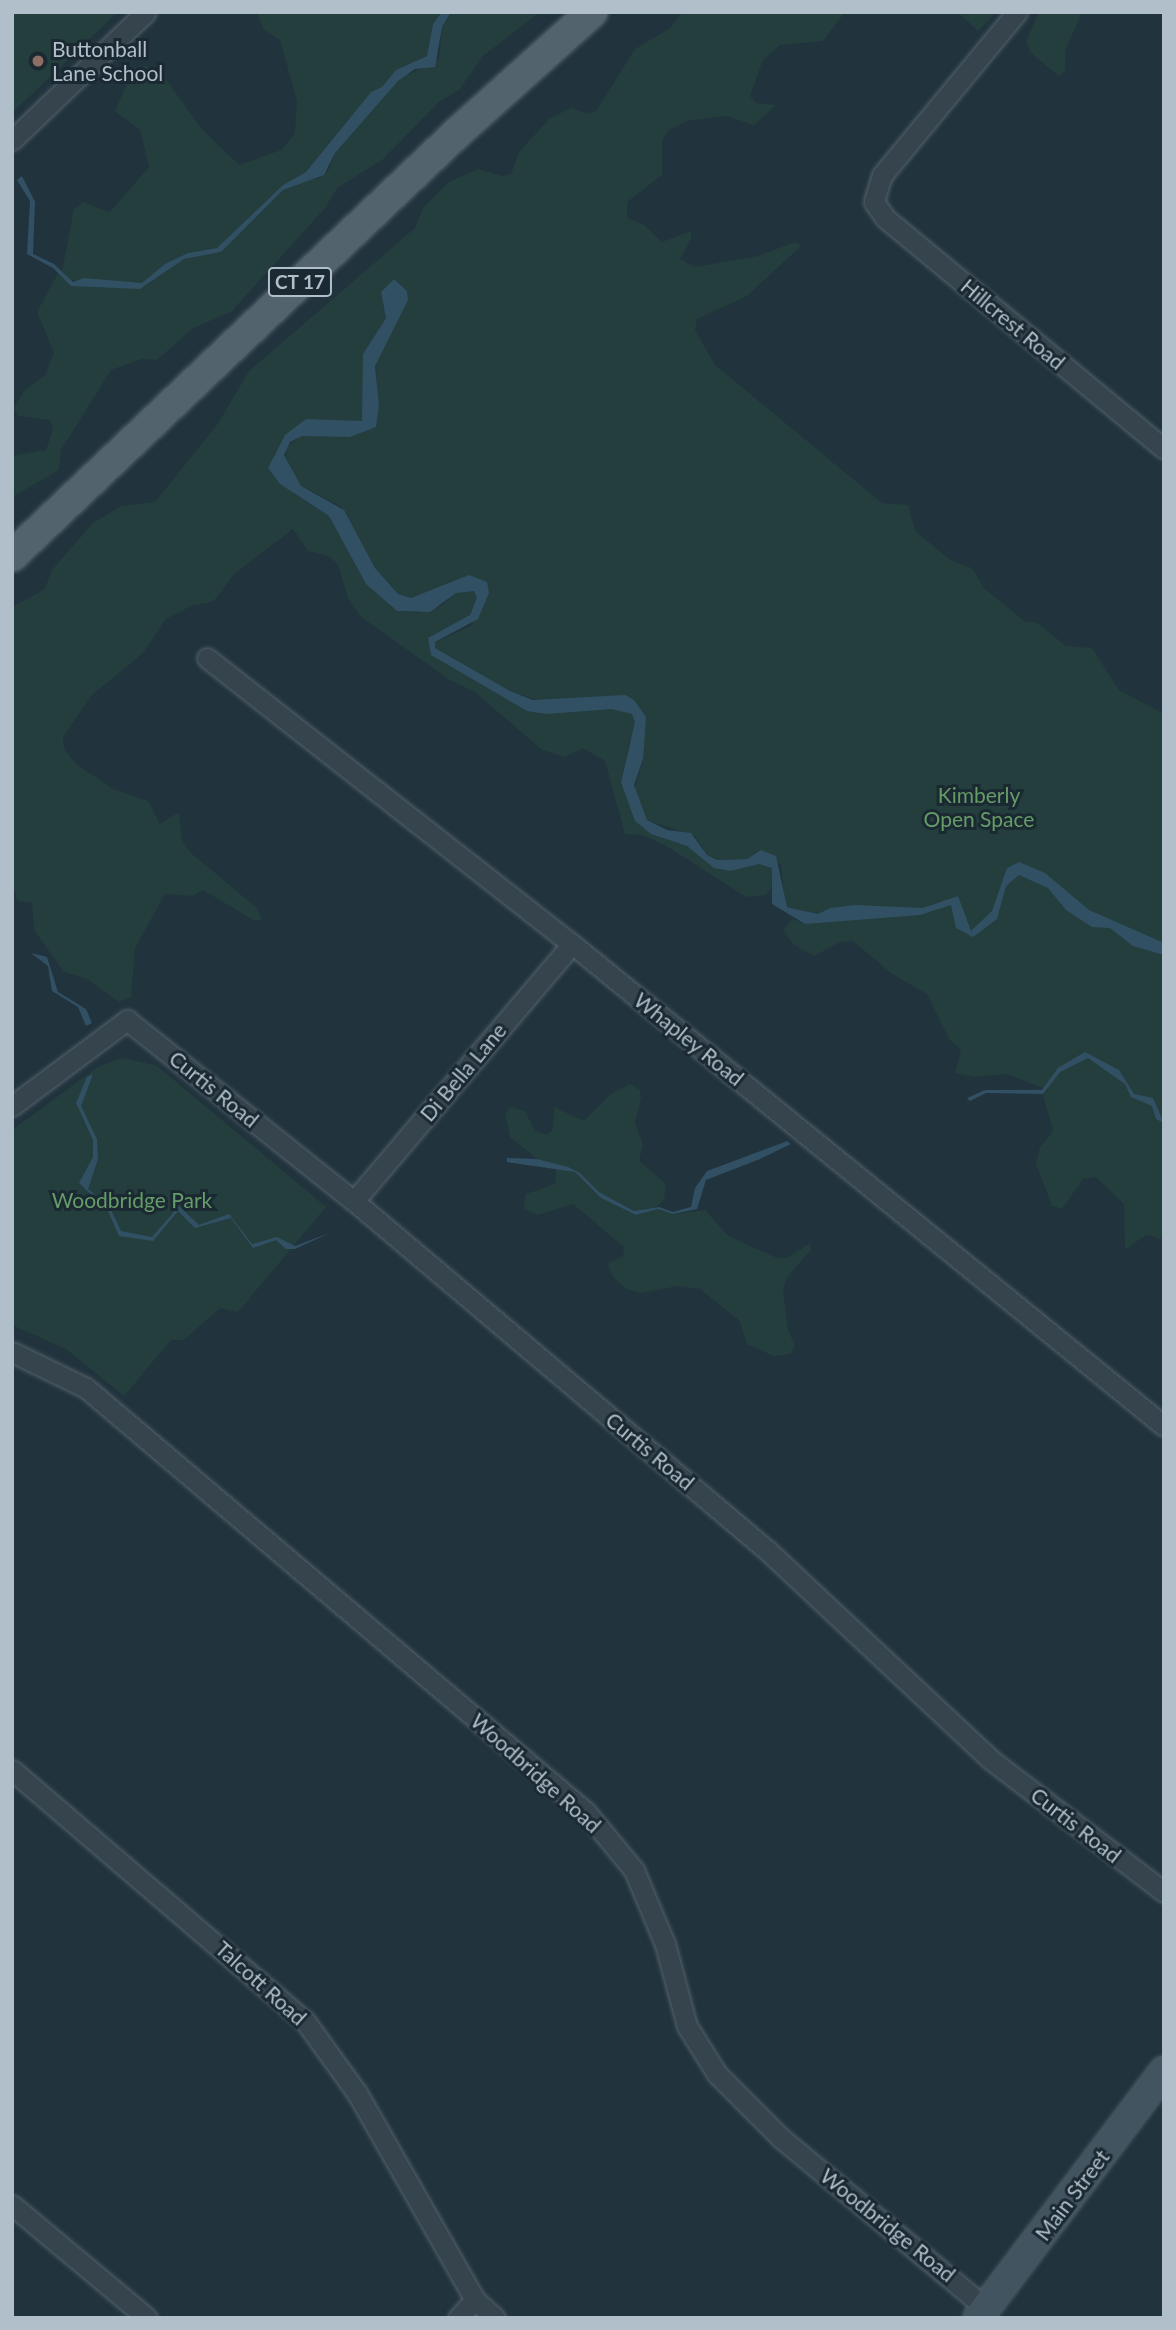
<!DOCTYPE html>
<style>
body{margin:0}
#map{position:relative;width:1176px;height:2330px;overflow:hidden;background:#21333d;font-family:Lato,sans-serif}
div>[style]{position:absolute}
.green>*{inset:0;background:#233e3c}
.water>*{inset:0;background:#325064}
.roads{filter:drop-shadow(0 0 2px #53626b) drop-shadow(0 0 2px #53626b)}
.street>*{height:19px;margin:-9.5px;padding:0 9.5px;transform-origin:9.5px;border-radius:9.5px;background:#35444d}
.secondary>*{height:28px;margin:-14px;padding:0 14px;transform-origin:14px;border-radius:14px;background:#435461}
.primary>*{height:30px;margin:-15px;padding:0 15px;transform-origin:15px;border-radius:15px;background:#53636d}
.dots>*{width:19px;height:19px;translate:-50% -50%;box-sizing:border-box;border:4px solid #1a2932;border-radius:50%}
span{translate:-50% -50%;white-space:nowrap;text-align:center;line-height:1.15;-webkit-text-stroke:6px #1a2932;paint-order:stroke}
.shield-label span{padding:2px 5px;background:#1a2932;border:2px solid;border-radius:5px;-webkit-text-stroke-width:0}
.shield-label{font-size:19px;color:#b0bfc9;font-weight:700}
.poi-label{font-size:21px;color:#b0bfc9}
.left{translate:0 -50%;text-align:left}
.street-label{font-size:21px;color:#b0bfc9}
.park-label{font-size:21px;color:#669c67}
.frame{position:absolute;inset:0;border:14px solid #b0bfc9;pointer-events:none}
</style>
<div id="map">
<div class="green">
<i style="clip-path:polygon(12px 12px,118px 12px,12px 113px)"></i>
<i style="clip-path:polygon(256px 12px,442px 12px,433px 24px,427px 56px,396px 70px,382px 88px,371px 92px,306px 172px,283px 185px,217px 248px,188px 253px,166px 264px,142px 283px,69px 280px,62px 271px,74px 209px,83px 202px,110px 212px,149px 167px,140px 130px,115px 111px,134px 68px,146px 66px,160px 71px,201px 128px,239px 165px,281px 150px,295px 134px,297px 101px,280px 40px,264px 30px)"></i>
<i style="clip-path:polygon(451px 12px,540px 12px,483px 56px,459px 90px,439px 102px,382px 160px,337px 188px,325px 208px,231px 312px,193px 328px,157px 360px,142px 359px,111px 370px,61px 450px,59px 470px,12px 497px,12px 456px,46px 450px,53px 429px,50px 420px,18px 416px,14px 408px,24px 391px,45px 375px,54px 353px,37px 312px,58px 273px,71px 286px,145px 286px,184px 259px,221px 252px,283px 190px,313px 176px,318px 179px,328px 171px,335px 153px,398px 80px,439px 59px,442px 27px)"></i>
<i style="clip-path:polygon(evenodd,682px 12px,845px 12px,823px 41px,780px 45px,763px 60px,750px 96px,756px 103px,776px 105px,754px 125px,726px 116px,687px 121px,669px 130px,662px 140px,662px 175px,627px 202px,627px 218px,643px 224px,662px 242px,691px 231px,691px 239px,680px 259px,695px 267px,758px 256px,795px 242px,802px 245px,747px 296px,697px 319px,695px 330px,715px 365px,882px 503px,908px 505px,915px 531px,952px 561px,972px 568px,984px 588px,1024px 621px,1037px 623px,1066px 646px,1092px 648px,1119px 690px,1164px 714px,1164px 1240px,1146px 1235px,1125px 1250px,1124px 1204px,1096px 1177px,1083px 1179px,1062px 1209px,1052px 1206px,1036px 1164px,1040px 1147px,1053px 1131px,1043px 1094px,1048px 1090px,1007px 1074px,974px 1077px,955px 1073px,961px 1050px,949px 1039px,927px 994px,891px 973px,853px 941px,840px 942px,814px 956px,794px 945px,783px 930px,792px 919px,805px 924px,843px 918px,830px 908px,818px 914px,785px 906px,781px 865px,757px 852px,747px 859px,717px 860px,707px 855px,695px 836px,647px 820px,634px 791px,643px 759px,630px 739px,621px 782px,651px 834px,687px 846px,721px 870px,759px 864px,773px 868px,771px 889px,765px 895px,746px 897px,668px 847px,642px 835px,625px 834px,605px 761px,583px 748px,565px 757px,542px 750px,475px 692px,450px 680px,361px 617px,348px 598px,338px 564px,328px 556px,308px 551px,293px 529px,235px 573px,213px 602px,193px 605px,166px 619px,143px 653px,91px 696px,63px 737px,64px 749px,76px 764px,113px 789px,148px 801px,160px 824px,179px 812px,182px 840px,190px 852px,257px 908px,262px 919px,255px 921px,203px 890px,193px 896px,165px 894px,135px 948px,131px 997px,119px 1002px,87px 979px,64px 972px,34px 930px,32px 903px,17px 901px,12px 879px,12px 607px,45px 589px,51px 571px,93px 523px,121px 506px,155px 502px,217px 425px,249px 371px,415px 228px,423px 208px,449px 182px,478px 169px,502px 176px,511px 174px,519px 152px,549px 119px,571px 108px,587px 114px,596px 111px,635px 49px,670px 28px,682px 12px,394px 279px,407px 291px,407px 300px,376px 362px,377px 396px,366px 407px,363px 354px,386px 318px,381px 292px,394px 279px,682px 12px,321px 418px,319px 434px,301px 436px,286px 447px,286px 462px,301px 486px,342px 507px,375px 568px,398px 594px,411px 598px,421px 594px,456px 593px,441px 606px,419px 613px,397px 611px,366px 584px,329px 516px,293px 493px,274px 455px,282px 443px,321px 418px,682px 12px,473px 607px,472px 625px,434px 643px,435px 648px,510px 691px,546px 703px,582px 698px,596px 710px,527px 711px,435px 657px,428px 638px,468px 617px,473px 607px)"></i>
<i style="clip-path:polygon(957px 12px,997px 12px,978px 31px)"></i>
<i style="clip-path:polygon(1039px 12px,1082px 12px,1065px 51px,1065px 70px,1059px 76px,1031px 53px,1026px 42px)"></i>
<i style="clip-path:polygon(121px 1058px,156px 1065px,326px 1207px,238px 1312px,220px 1308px,184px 1340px,171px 1340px,124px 1396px,66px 1349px,12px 1325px,12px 1130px,98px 1067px)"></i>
<i style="clip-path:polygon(630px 1084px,640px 1090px,641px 1098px,635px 1123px,643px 1144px,639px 1161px,666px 1184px,664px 1200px,656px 1207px,634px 1211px,599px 1192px,580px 1173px,537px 1159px,510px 1137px,505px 1114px,509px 1107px,525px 1111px,535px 1131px,548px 1135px,553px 1129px,554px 1107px,584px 1121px,611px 1094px)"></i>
<i style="clip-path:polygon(556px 1168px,575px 1172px,601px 1198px,636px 1215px,658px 1209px,673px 1214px,705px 1210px,728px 1236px,777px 1258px,787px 1258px,810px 1243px,811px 1250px,787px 1277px,783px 1291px,788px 1330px,795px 1345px,791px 1354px,773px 1356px,747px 1344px,740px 1321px,700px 1289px,678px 1286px,641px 1293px,626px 1289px,613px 1277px,608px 1264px,623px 1256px,624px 1247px,573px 1204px,537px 1215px,524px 1209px,526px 1194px,555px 1184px)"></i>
</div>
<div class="water">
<i style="clip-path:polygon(442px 12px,451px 12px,442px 27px,435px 67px,415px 69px,398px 81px,335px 153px,324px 175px,283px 190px,221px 252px,184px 259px,140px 289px,71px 286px,53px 268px,27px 254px,30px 201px,17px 180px,22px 176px,35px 202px,33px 254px,54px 264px,73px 282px,84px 278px,142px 283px,165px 264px,188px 253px,217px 248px,283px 185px,306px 172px,371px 92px,382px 87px,396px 70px,427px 56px,433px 24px)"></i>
<i style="clip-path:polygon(394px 279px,407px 291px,408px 300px,375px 366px,379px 406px,376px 427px,350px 437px,302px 436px,290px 442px,284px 455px,301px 486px,344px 510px,375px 568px,398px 594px,411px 598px,469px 575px,487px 582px,489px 593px,478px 619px,435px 642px,435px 648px,510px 691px,533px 700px,625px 695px,634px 700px,646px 717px,643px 759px,634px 785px,647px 820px,667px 830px,691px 833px,707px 855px,717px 860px,747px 859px,761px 850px,776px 856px,787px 907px,818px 914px,830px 908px,855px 905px,923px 908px,958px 896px,971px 931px,992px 911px,1007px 868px,1019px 862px,1045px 873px,1089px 910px,1164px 943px,1164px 955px,1133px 946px,1110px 928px,1092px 927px,1066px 910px,1048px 888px,1019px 875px,1006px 886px,997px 919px,973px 937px,956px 928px,951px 905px,920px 915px,805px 924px,772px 904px,772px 868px,759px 864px,730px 871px,714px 868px,687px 846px,651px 834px,635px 821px,621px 782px,635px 722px,632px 714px,612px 709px,547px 714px,527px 711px,431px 655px,428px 638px,470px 615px,477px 598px,474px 591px,456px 593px,430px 612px,397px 611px,366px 584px,329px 516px,280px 484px,268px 468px,285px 435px,306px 419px,362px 421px,363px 354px,386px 318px,381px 292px)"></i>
<i style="clip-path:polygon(31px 953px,47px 957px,58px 992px,86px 1009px,92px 1023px,86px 1026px,78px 1007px,52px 991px,48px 966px)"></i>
<i style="clip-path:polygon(1085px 1052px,1119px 1070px,1134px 1094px,1153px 1098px,1164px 1123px,1156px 1119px,1152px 1106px,1131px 1097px,1125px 1084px,1088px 1058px,1060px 1072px,1043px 1094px,986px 1093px,970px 1101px,967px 1098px,985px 1090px,1042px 1090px,1058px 1068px)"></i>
<i style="clip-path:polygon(93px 1074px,81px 1106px,97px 1139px,98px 1159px,88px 1189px,109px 1206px,121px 1231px,152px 1237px,179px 1206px,199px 1225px,229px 1214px,252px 1244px,277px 1237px,295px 1246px,332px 1232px,295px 1249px,286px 1249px,276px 1240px,253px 1248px,231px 1218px,195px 1228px,178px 1211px,153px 1241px,119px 1236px,108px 1211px,79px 1183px,93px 1157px,93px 1140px,76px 1103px,87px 1077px)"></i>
<i style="clip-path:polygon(787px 1141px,791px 1144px,760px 1159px,706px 1180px,697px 1209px,673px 1214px,658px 1209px,636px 1215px,601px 1198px,575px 1172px,507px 1162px,507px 1158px,537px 1159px,568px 1167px,580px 1173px,599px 1192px,634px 1211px,659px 1207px,673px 1212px,691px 1207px,695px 1188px,707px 1171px)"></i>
</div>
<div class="roads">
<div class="street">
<i style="left:1017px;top:12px;width:212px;rotate:129.6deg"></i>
<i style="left:882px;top:175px;width:28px;rotate:107deg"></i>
<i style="left:874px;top:202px;width:19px;rotate:55deg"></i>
<i style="left:885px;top:218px;width:362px;rotate:39.6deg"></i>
<i style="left:12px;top:140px;width:185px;rotate:-43.7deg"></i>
<i style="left:207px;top:658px;width:464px;rotate:38.1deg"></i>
<i style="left:572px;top:944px;width:763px;rotate:39.15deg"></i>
<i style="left:12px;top:1106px;width:144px;rotate:-36.8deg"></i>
<i style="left:127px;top:1020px;width:290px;rotate:38.6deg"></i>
<i style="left:354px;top:1201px;width:542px;rotate:40.21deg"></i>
<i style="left:768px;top:1551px;width:304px;rotate:43.1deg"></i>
<i style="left:990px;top:1759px;width:219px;rotate:37.4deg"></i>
<i style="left:354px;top:1201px;width:337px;rotate:-49.7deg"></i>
<i style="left:12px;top:1352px;width:82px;rotate:25.9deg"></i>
<i style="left:86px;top:1388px;width:656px;rotate:40.3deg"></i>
<i style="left:586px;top:1812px;width:75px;rotate:50.4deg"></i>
<i style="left:634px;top:1870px;width:80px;rotate:67.3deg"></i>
<i style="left:665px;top:1944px;width:85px;rotate:75deg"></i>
<i style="left:687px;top:2026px;width:57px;rotate:58deg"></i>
<i style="left:717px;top:2074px;width:91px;rotate:45deg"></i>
<i style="left:781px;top:2138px;width:266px;rotate:39.7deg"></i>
<i style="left:12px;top:1770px;width:386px;rotate:40.6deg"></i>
<i style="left:305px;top:2021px;width:89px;rotate:54.2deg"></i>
<i style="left:357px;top:2093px;width:238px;rotate:60.3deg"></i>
<i style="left:475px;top:2300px;width:27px;rotate:42deg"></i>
<i style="left:12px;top:2205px;width:176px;rotate:39.9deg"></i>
<i style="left:458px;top:2318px;width:25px;rotate:-47deg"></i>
</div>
<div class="secondary">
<i style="left:978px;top:2318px;width:309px;rotate:-53deg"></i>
</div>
<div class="primary">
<i style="left:12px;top:556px;width:613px;rotate:-43.54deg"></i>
<i style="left:456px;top:134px;width:183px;rotate:-41.9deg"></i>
</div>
</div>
<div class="dots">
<i style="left:38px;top:61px;background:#8d6e63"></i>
</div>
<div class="shield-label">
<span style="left:300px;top:282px">CT 17</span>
</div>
<div class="poi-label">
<span class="left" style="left:52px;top:61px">Buttonball<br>Lane School</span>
</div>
<div class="street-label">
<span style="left:1013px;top:324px;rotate:40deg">Hillcrest Road</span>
<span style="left:689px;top:1039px;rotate:39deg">Whapley Road</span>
<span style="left:463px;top:1072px;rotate:-50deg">Di Bella Lane</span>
<span style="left:214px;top:1089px;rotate:39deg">Curtis Road</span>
<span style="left:650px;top:1451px;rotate:40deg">Curtis Road</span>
<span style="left:536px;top:1773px;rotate:42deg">Woodbridge Road</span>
<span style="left:1076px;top:1825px;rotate:38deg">Curtis Road</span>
<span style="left:261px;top:1983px;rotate:42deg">Talcott Road</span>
<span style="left:1072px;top:2195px;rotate:-53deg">Main Street</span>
<span style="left:888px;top:2225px;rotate:39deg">Woodbridge Road</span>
</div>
<div class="park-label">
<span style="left:979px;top:807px">Kimberly<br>Open Space</span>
<span style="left:132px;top:1200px">Woodbridge Park</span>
</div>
<div class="frame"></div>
</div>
